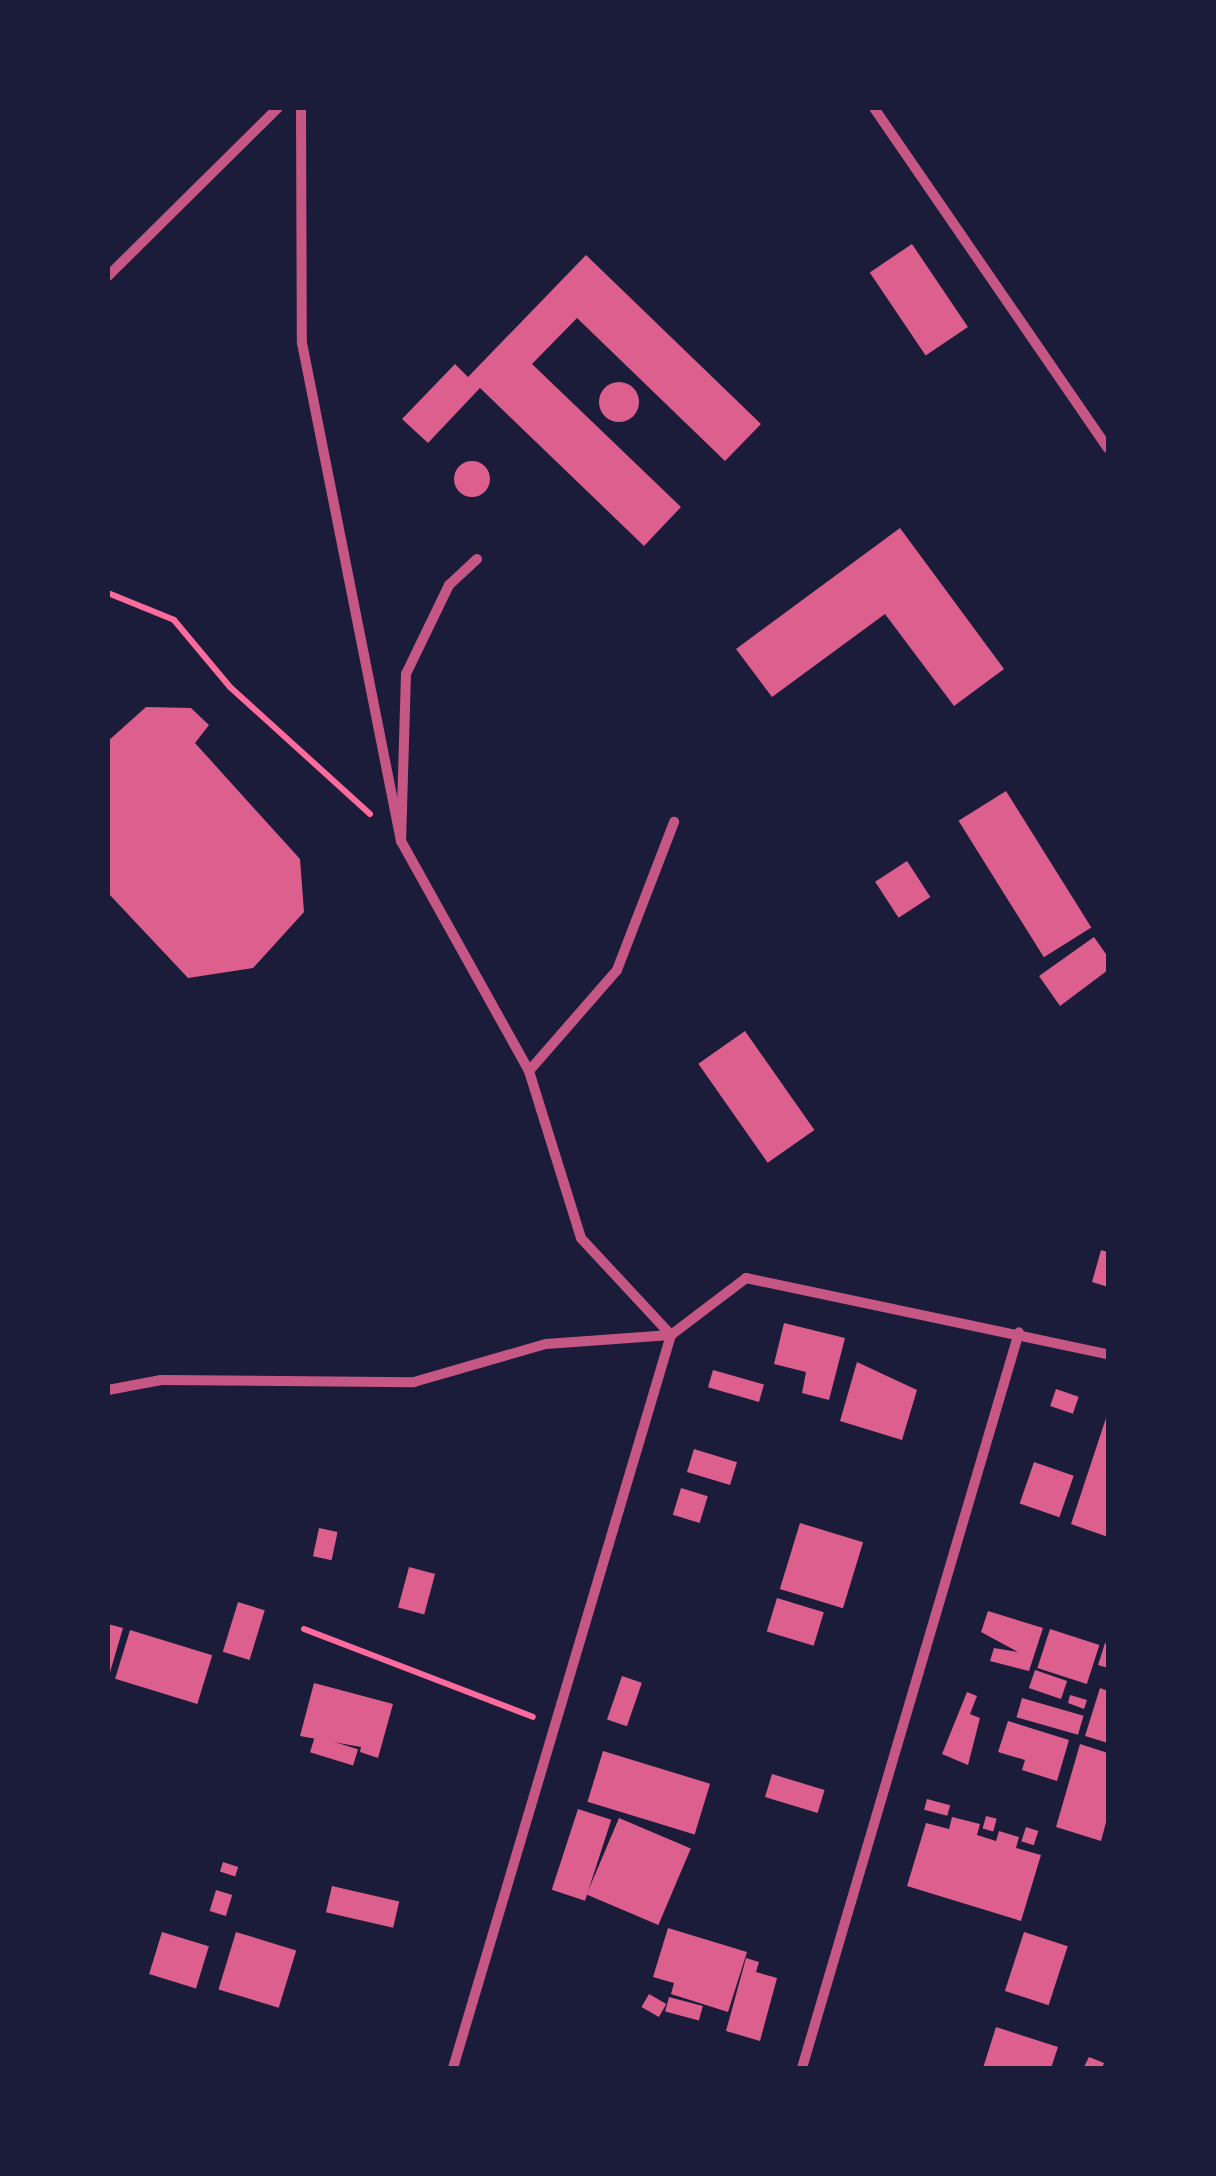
<!DOCTYPE html>
<style>
body{margin:0}
#map{position:relative;width:1216px;height:2176px;overflow:hidden;background:#1b1b3a;font-family:Lato,sans-serif}
div>[style]{position:absolute}
.building>*{inset:0;background:#dd5f8e;transform-origin:0 0}
.round{border-radius:50%}
.path>*{height:6px;margin:-3px;padding:0 3px;transform-origin:3px;border-radius:3px;background:#ff6b9d}
.minor>*{height:10px;margin:-5px;padding:0 5px;transform-origin:5px;border-radius:5px;background:#c65784}
span{translate:-50% -50%;white-space:nowrap;text-align:center;line-height:1.15;-webkit-text-stroke:9px #1b1b3a;paint-order:stroke}
.frame{position:absolute;inset:0;border:110px solid #1b1b3a;pointer-events:none}
</style>
<div id="map">
<div class="building">
<i style="left:912px;top:244px;width:100px;height:51px;rotate:56deg"></i>
<i style="clip-path:polygon(586px 255px,761px 424px,725px 461px,577px 318px,532px 364px,681px 507px,644px 546px,480px 388px,428px 443px,402px 419px,455px 364px,468px 377px)"></i>
<i class="round" style="left:599px;top:382px;width:40px;height:40px"></i>
<i class="round" style="left:454px;top:461px;width:36px;height:36px"></i>
<i style="clip-path:polygon(900px 528px,1004px 669px,954px 706px,885px 614px,772px 697px,736px 649px)"></i>
<i style="clip-path:polygon(146px 707px,191px 708px,209px 725px,195px 743px,300px 859px,304px 912px,253px 968px,188px 978px,108px 893px,108px 741px)"></i>
<i style="left:1006px;top:791px;width:161px;height:56px;rotate:58deg"></i>
<i style="left:907px;top:861px;width:43px;height:38px;rotate:57deg"></i>
<i style="clip-path:polygon(1094px 937px,1108px 957px,1108px 970px,1060px 1006px,1039px 976px)"></i>
<i style="left:745px;top:1031px;width:121px;height:57px;rotate:55deg"></i>
<i style="clip-path:polygon(1101px 1250px,1108px 1252px,1108px 1287px,1092px 1282px)"></i>
<i style="clip-path:polygon(784px 1323px,845px 1338px,829px 1400px,802px 1393px,806px 1372px,774px 1364px)"></i>
<i style="clip-path:polygon(857px 1362px,917px 1390px,902px 1440px,840px 1421px)"></i>
<i style="left:713px;top:1370px;width:53px;height:18px;rotate:16deg"></i>
<i style="left:1056px;top:1389px;width:24px;height:18px;rotate:19deg"></i>
<i style="clip-path:polygon(1108px 1412px,1108px 1537px,1071px 1524px)"></i>
<i style="left:694px;top:1449px;width:45px;height:24px;rotate:17deg"></i>
<i style="left:1034px;top:1462px;width:42px;height:44px;rotate:19deg"></i>
<i style="left:681px;top:1488px;width:28px;height:28px;rotate:17deg"></i>
<i style="left:800px;top:1523px;width:66px;height:69px;rotate:17deg"></i>
<i style="left:319px;top:1528px;width:19px;height:29px;rotate:12deg"></i>
<i style="left:409px;top:1567px;width:27px;height:42px;rotate:15deg"></i>
<i style="left:777px;top:1598px;width:49px;height:35px;rotate:17deg"></i>
<i style="left:238px;top:1602px;width:28px;height:52px;rotate:17deg"></i>
<i style="clip-path:polygon(988px 1611px,1043px 1628px,1029px 1671px,990px 1661px,994px 1648px,1018px 1652px,981px 1632px)"></i>
<i style="clip-path:polygon(108px 1624px,123px 1628px,108px 1679px)"></i>
<i style="left:1050px;top:1629px;width:52px;height:41px;rotate:18deg"></i>
<i style="left:130px;top:1630px;width:86px;height:51px;rotate:17deg"></i>
<i style="clip-path:polygon(1105px 1643px,1108px 1644px,1108px 1668px,1098px 1665px)"></i>
<i style="left:1035px;top:1670px;width:34px;height:19px;rotate:19deg"></i>
<i style="left:622px;top:1676px;width:21px;height:46px;rotate:19deg"></i>
<i style="clip-path:polygon(314px 1683px,393px 1704px,378px 1758px,360px 1752px,361px 1747px,300px 1736px)"></i>
<i style="clip-path:polygon(1100px 1688px,1108px 1691px,1108px 1743px,1085px 1736px)"></i>
<i style="clip-path:polygon(967px 1692px,977px 1696px,970px 1714px,980px 1718px,968px 1765px,942px 1754px)"></i>
<i style="clip-path:polygon(1070px 1695px,1087px 1700px,1084px 1709px,1068px 1703px)"></i>
<i style="left:1022px;top:1698px;width:64px;height:20px;rotate:16deg"></i>
<i style="clip-path:polygon(1008px 1721px,1069px 1740px,1057px 1781px,1022px 1770px,1025px 1760px,998px 1752px)"></i>
<i style="left:315px;top:1736px;width:45px;height:17px;rotate:17deg"></i>
<i style="clip-path:polygon(1080px 1744px,1108px 1753px,1108px 1815px,1101px 1841px,1056px 1827px)"></i>
<i style="left:603px;top:1751px;width:112px;height:53px;rotate:17deg"></i>
<i style="left:772px;top:1774px;width:55px;height:24px;rotate:17deg"></i>
<i style="left:927px;top:1799px;width:24px;height:11px;rotate:15deg"></i>
<i style="left:578px;top:1809px;width:35px;height:85px;rotate:18deg"></i>
<i style="left:986px;top:1816px;width:11px;height:13px;rotate:15deg"></i>
<i style="clip-path:polygon(952px 1817px,980px 1824px,977px 1835px,996px 1841px,999px 1831px,1019px 1837px,1016px 1848px,1041px 1855px,1021px 1921px,907px 1886px,926px 1823px,949px 1829px)"></i>
<i style="left:619px;top:1818px;width:78px;height:83px;rotate:23deg"></i>
<i style="left:1026px;top:1827px;width:13px;height:15px;rotate:18deg"></i>
<i style="left:223px;top:1862px;width:16px;height:10px;rotate:18deg"></i>
<i style="left:332px;top:1886px;width:69px;height:27px;rotate:13deg"></i>
<i style="left:216px;top:1890px;width:17px;height:22px;rotate:17deg"></i>
<i style="clip-path:polygon(668px 1928px,747px 1952px,728px 2012px,671px 1994px,674px 1983px,653px 1977px)"></i>
<i style="left:162px;top:1932px;width:49px;height:44px;rotate:17deg"></i>
<i style="left:236px;top:1932px;width:63px;height:60px;rotate:17deg"></i>
<i style="left:1024px;top:1932px;width:46px;height:62px;rotate:18deg"></i>
<i style="clip-path:polygon(746px 1958px,759px 1962px,756px 1972px,777px 1978px,760px 2041px,726px 2031px)"></i>
<i style="left:649px;top:1994px;width:20px;height:15px;rotate:30deg"></i>
<i style="left:669px;top:1997px;width:35px;height:15px;rotate:15deg"></i>
<i style="clip-path:polygon(996px 2027px,1058px 2047px,1051px 2068px,983px 2068px)"></i>
<i style="clip-path:polygon(1089px 2057px,1104px 2063px,1102px 2068px,1084px 2067px)"></i>
</div>
<div class="path">
<i style="left:108px;top:593px;width:71px;rotate:22.2deg"></i>
<i style="left:174px;top:620px;width:87px;rotate:50.1deg"></i>
<i style="left:230px;top:687px;width:189px;rotate:42.2deg"></i>
<i style="left:304px;top:1629px;width:245px;rotate:21deg"></i>
</div>
<div class="minor">
<i style="left:301px;top:108px;width:235px;rotate:89.8deg"></i>
<i style="left:302px;top:343px;width:508px;rotate:78.76deg"></i>
<i style="left:874px;top:108px;width:413px;rotate:55.5deg"></i>
<i style="left:108px;top:276px;width:239px;rotate:-44.7deg"></i>
<i style="left:477px;top:559px;width:38px;rotate:137deg"></i>
<i style="left:449px;top:585px;width:99px;rotate:115.8deg"></i>
<i style="left:406px;top:674px;width:167px;rotate:91.7deg"></i>
<i style="left:401px;top:841px;width:263px;rotate:60.9deg"></i>
<i style="left:108px;top:1390px;width:54px;rotate:-10.7deg"></i>
<i style="left:161px;top:1380px;width:253px;rotate:0.5deg"></i>
<i style="left:414px;top:1382px;width:137px;rotate:-16.1deg"></i>
<i style="left:546px;top:1344px;width:125px;rotate:-4.1deg"></i>
<i style="left:671px;top:1335px;width:94px;rotate:-37.2deg"></i>
<i style="left:746px;top:1278px;width:370px;rotate:11.9deg"></i>
<i style="left:453px;top:2068px;width:765px;rotate:-73.44deg"></i>
<i style="left:671px;top:1335px;width:132px;rotate:-132.9deg"></i>
<i style="left:581px;top:1238px;width:175px;rotate:-107.3deg"></i>
<i style="left:529px;top:1071px;width:134px;rotate:-48.9deg"></i>
<i style="left:617px;top:970px;width:159px;rotate:-68.9deg"></i>
<i style="left:802px;top:2068px;width:767px;rotate:-73.57deg"></i>
</div>
<div class="frame"></div>
</div>
